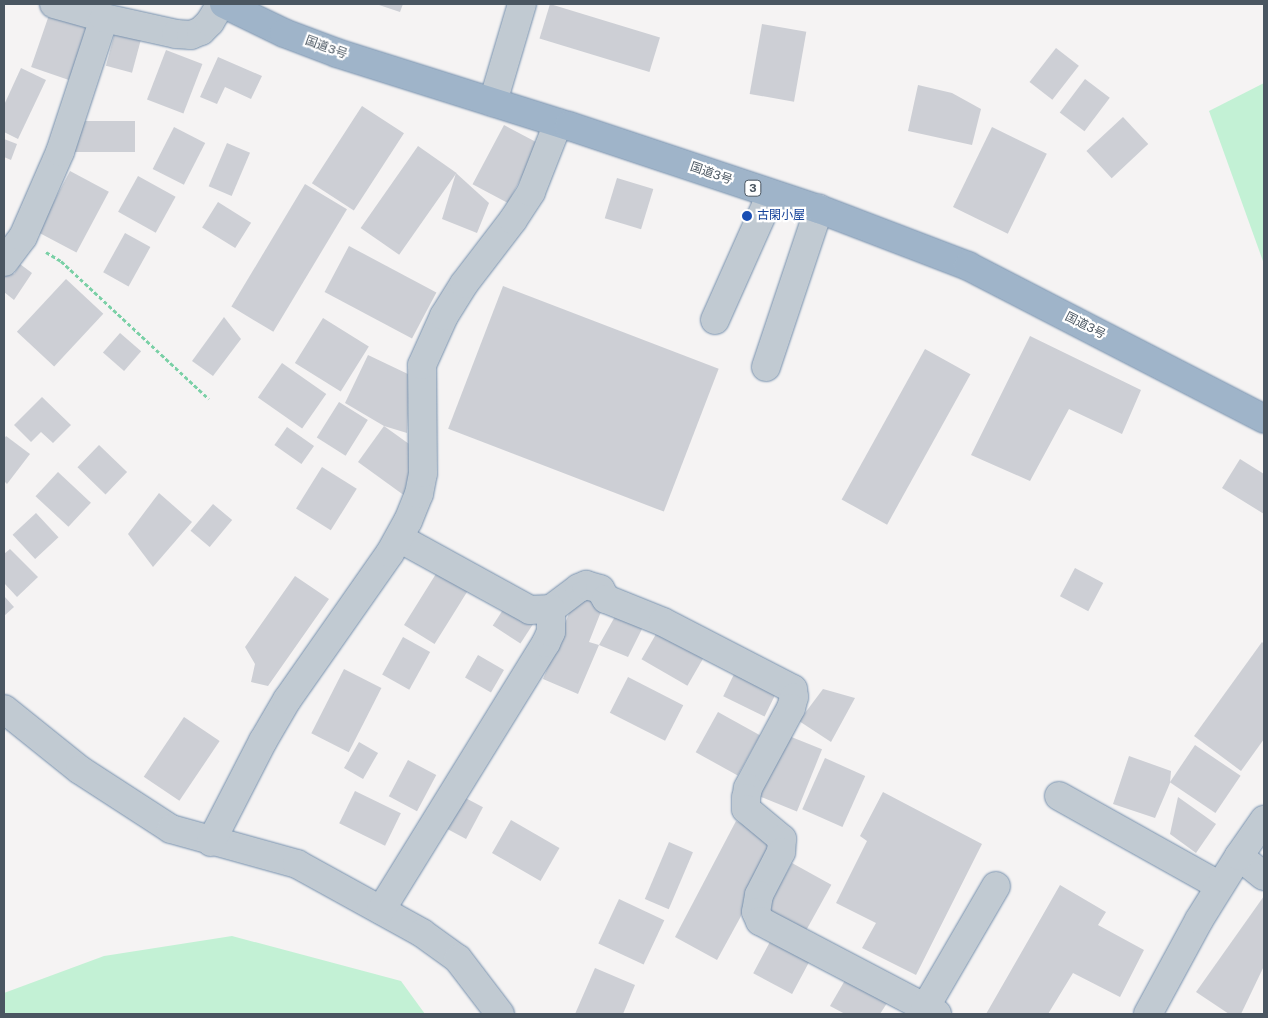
<!DOCTYPE html>
<meta charset="utf-8">
<style>
body{margin:0}
#map{position:relative;width:1268px;height:1018px;overflow:hidden;background:#f5f3f3;font-family:"Public Sans","Noto Sans JP",sans-serif}
div>[style]{position:absolute}
.green>*{inset:0;background:#c3f1d5}
.building>*{inset:0;background:#cdcfd5;transform-origin:0 0}
.path>*{height:3px;margin-top:-1.5px;transform-origin:0;background:repeating-linear-gradient(90deg,#7ad0a6 0 4px,transparent 0 6.5px)}
.roads{filter:drop-shadow(0 0 1px #7690ad) drop-shadow(0 0 1px #7690ad)}
.minor>*{height:28px;margin:-14px;padding:0 14px;transform-origin:14px;border-radius:14px;background:#c1cad2}
.trunk>*{height:28px;margin:-14px;padding:0 14px;transform-origin:14px;border-radius:14px;background:#9fb4c9}
.dots>*{width:14px;height:14px;translate:-50% -50%;box-sizing:border-box;border:2px solid #fff;border-radius:50%}
span{translate:-50% -50%;white-space:nowrap;text-align:center;line-height:1.15;-webkit-text-stroke:4.5px #fff;paint-order:stroke}
.shield-label span{padding:1px 4px;background:#fff;border:1px solid;border-radius:4px;-webkit-text-stroke-width:0}
.shield-label{font-size:11px;color:#4a5661;font-weight:700}
.street-label{font-size:12px;color:#4a5661}
.transit-label{font-size:12px;color:#164399}
.left{translate:0 -50%;text-align:left}
.frame{position:absolute;inset:0;border:5px solid #4a5661;pointer-events:none}
</style>
<div id="map">
<div class="green">
<i style="clip-path:polygon(1264px 83px,1264px 264px,1209px 111px)"></i>
<i style="clip-path:polygon(232px 936px,401px 981px,425px 1014px,4px 1014px,4px 993px,104px 956px)"></i>
</div>
<div class="building">
<i style="clip-path:polygon(376px 4px,403px 4px,400px 12px)"></i>
<i style="left:550px;top:4px;width:115px;height:36px;rotate:17deg"></i>
<i style="left:49px;top:15px;width:40px;height:55px;rotate:19deg"></i>
<i style="left:762px;top:24px;width:45px;height:71px;rotate:10deg"></i>
<i style="left:115px;top:32px;width:27px;height:35px;rotate:15deg"></i>
<i style="left:1056px;top:48px;width:29px;height:43px;rotate:38deg"></i>
<i style="left:166px;top:50px;width:39px;height:53px;rotate:21deg"></i>
<i style="clip-path:polygon(218px 57px,262px 76px,251px 99px,225px 87px,217px 104px,200px 97px)"></i>
<i style="clip-path:polygon(21px 68px,46px 80px,18px 139px,4px 132px,4px 105px)"></i>
<i style="left:1085px;top:79px;width:31px;height:42px;rotate:37deg"></i>
<i style="clip-path:polygon(918px 85px,952px 93px,981px 109px,972px 145px,908px 131px)"></i>
<i style="left:362px;top:106px;width:50px;height:92px;rotate:33deg"></i>
<i style="left:1123px;top:117px;width:37px;height:50px;rotate:47deg"></i>
<i style="left:75px;top:121px;width:60px;height:31px"></i>
<i style="left:504px;top:125px;width:40px;height:67px;rotate:28deg"></i>
<i style="left:174px;top:127px;width:35px;height:47px;rotate:27deg"></i>
<i style="left:992px;top:127px;width:61px;height:89px;rotate:26deg"></i>
<i style="clip-path:polygon(4px 139px,17px 144px,11px 160px,4px 157px)"></i>
<i style="left:227px;top:143px;width:25px;height:47px;rotate:23deg"></i>
<i style="left:418px;top:146px;width:47px;height:100px;rotate:35deg"></i>
<i style="left:70px;top:171px;width:44px;height:69px;rotate:28deg"></i>
<i style="clip-path:polygon(456px 173px,489px 203px,477px 233px,442px 219px)"></i>
<i style="left:138px;top:176px;width:43px;height:41px;rotate:29deg"></i>
<i style="left:617px;top:178px;width:38px;height:42px;rotate:17deg"></i>
<i style="left:305px;top:184px;width:49px;height:143px;rotate:31deg"></i>
<i style="left:218px;top:202px;width:39px;height:30px;rotate:32deg"></i>
<i style="left:125px;top:233px;width:29px;height:45px;rotate:29deg"></i>
<i style="left:349px;top:246px;width:99px;height:52px;rotate:28deg"></i>
<i style="clip-path:polygon(20px 264px,32px 273px,14px 300px,4px 292px,4px 277px,9px 270px,14px 274px)"></i>
<i style="left:66px;top:279px;width:51px;height:72px;rotate:43deg"></i>
<i style="left:503px;top:286px;width:231px;height:153px;rotate:21deg"></i>
<i style="clip-path:polygon(224px 317px,241px 339px,213px 376px,192px 361px)"></i>
<i style="left:323px;top:318px;width:54px;height:53px;rotate:32deg"></i>
<i style="left:120px;top:333px;width:28px;height:26px;rotate:41deg"></i>
<i style="clip-path:polygon(1030px 336px,1141px 390px,1122px 434px,1069px 409px,1030px 481px,971px 455px)"></i>
<i style="left:925px;top:349px;width:52px;height:172px;rotate:29deg"></i>
<i style="clip-path:polygon(368px 355px,410px 375px,407px 433px,384px 426px,345px 403px)"></i>
<i style="left:282px;top:363px;width:54px;height:42px;rotate:35deg"></i>
<i style="clip-path:polygon(42px 397px,71px 425px,53px 443px,41px 432px,31px 442px,14px 425px)"></i>
<i style="left:339px;top:402px;width:34px;height:42px;rotate:32deg"></i>
<i style="clip-path:polygon(384px 426px,423px 454px,405px 496px,358px 462px)"></i>
<i style="left:287px;top:427px;width:33px;height:22px;rotate:35deg"></i>
<i style="clip-path:polygon(6px 436px,30px 454px,7px 484px,4px 481px,4px 439px)"></i>
<i style="left:99px;top:445px;width:39px;height:31px;rotate:44deg"></i>
<i style="clip-path:polygon(1240px 459px,1264px 474px,1264px 514px,1222px 488px)"></i>
<i style="left:322px;top:467px;width:41px;height:49px;rotate:32deg"></i>
<i style="left:58px;top:472px;width:45px;height:33px;rotate:43deg"></i>
<i style="clip-path:polygon(159px 493px,192px 522px,153px 567px,128px 534px)"></i>
<i style="left:213px;top:504px;width:25px;height:35px;rotate:40deg"></i>
<i style="left:36px;top:513px;width:33px;height:32px;rotate:47deg"></i>
<i style="clip-path:polygon(10px 549px,38px 577px,17px 597px,4px 583px,4px 554px)"></i>
<i style="left:1075px;top:568px;width:32px;height:32px;rotate:28deg"></i>
<i style="left:439px;top:569px;width:36px;height:66px;rotate:32deg"></i>
<i style="clip-path:polygon(295px 576px,329px 599px,268px 686px,251px 682px,255px 664px,245px 647px)"></i>
<i style="clip-path:polygon(579px 588px,606px 599px,589px 642px,599px 645px,622px 604px,648px 617px,628px 657px,599px 645px,578px 694px,543px 679px)"></i>
<i style="clip-path:polygon(4px 596px,14px 607px,4px 616px)"></i>
<i style="left:508px;top:602px;width:33px;height:28px;rotate:33deg"></i>
<i style="left:663px;top:622px;width:53px;height:43px;rotate:30deg"></i>
<i style="left:403px;top:637px;width:31px;height:43px;rotate:29deg"></i>
<i style="clip-path:polygon(1262px 642px,1264px 644px,1264px 739px,1241px 771px,1194px 736px)"></i>
<i style="left:478px;top:655px;width:30px;height:26px;rotate:30deg"></i>
<i style="left:739px;top:664px;width:46px;height:36px;rotate:26deg"></i>
<i style="left:344px;top:669px;width:42px;height:72px;rotate:27deg"></i>
<i style="left:628px;top:677px;width:62px;height:40px;rotate:27deg"></i>
<i style="clip-path:polygon(823px 689px,855px 698px,831px 742px,799px 721px)"></i>
<i style="left:718px;top:712px;width:48px;height:46px;rotate:29deg"></i>
<i style="left:184px;top:717px;width:43px;height:72px;rotate:34deg"></i>
<i style="left:784px;top:734px;width:41px;height:67px;rotate:22deg"></i>
<i style="left:359px;top:742px;width:22px;height:30px;rotate:30deg"></i>
<i style="left:1195px;top:745px;width:55px;height:45px;rotate:34deg"></i>
<i style="clip-path:polygon(1129px 756px,1171px 771px,1170px 783px,1155px 818px,1113px 804px)"></i>
<i style="left:825px;top:758px;width:44px;height:56px;rotate:24deg"></i>
<i style="left:408px;top:760px;width:32px;height:41px;rotate:28deg"></i>
<i style="left:355px;top:791px;width:51px;height:36px;rotate:26deg"></i>
<i style="clip-path:polygon(883px 792px,982px 844px,916px 975px,862px 948px,876px 923px,836px 903px,867px 841px,860px 836px)"></i>
<i style="left:460px;top:795px;width:26px;height:36px;rotate:28deg"></i>
<i style="clip-path:polygon(1178px 797px,1216px 824px,1196px 853px,1170px 834px)"></i>
<i style="left:511px;top:820px;width:56px;height:38px;rotate:30deg"></i>
<i style="clip-path:polygon(736px 821px,775px 839px,740px 918px,717px 960px,675px 937px)"></i>
<i style="left:669px;top:842px;width:26px;height:62px;rotate:23deg"></i>
<i style="left:792px;top:863px;width:45px;height:57px;rotate:29deg"></i>
<i style="clip-path:polygon(1060px 885px,1106px 912px,1098px 925px,1144px 950px,1120px 997px,1073px 973px,1048px 1014px,986px 1014px)"></i>
<i style="clip-path:polygon(1264px 896px,1264px 966px,1241px 1014px,1229px 1014px,1196px 992px)"></i>
<i style="left:619px;top:899px;width:50px;height:49px;rotate:25deg"></i>
<i style="left:772px;top:938px;width:44px;height:40px;rotate:28deg"></i>
<i style="clip-path:polygon(595px 968px,635px 985px,623px 1014px,575px 1014px)"></i>
<i style="clip-path:polygon(848px 975px,889px 1000px,880px 1014px,845px 1014px,830px 1006px)"></i>
</div>
<div class="path">
<i style="left:46px;top:252px;width:17px;rotate:31deg"></i>
<i style="left:61px;top:261px;width:202px;rotate:43deg"></i>
</div>
<div class="roads">
<div class="minor">
<i style="left:54px;top:4px;width:52px;rotate:15.6deg"></i>
<i style="left:493px;top:102px;width:102px;rotate:-73.5deg"></i>
<i style="left:4px;top:262px;width:31px;rotate:-53deg"></i>
<i style="left:23px;top:237px;width:93px;rotate:-66.5deg"></i>
<i style="left:60px;top:152px;width:141px;rotate:-71.8deg"></i>
<i style="left:104px;top:18px;width:74px;rotate:12.5deg"></i>
<i style="left:176px;top:34px;width:15px;rotate:4deg"></i>
<i style="left:191px;top:35px;width:11px;rotate:-22deg"></i>
<i style="left:201px;top:31px;width:13px;rotate:-45deg"></i>
<i style="left:210px;top:22px;width:21px;rotate:-59deg"></i>
<i style="left:715px;top:320px;width:138px;rotate:-66deg"></i>
<i style="left:766px;top:367px;width:167px;rotate:-71.5deg"></i>
<i style="left:399px;top:538px;width:149px;rotate:28.8deg"></i>
<i style="left:530px;top:610px;width:21px;rotate:-3deg"></i>
<i style="left:551px;top:609px;width:35px;rotate:-37deg"></i>
<i style="left:579px;top:588px;width:8px;rotate:-23deg"></i>
<i style="left:586px;top:585px;width:15px;rotate:16deg"></i>
<i style="left:600px;top:589px;width:12px;rotate:59deg"></i>
<i style="left:606px;top:599px;width:61px;rotate:22deg"></i>
<i style="left:663px;top:622px;width:146px;rotate:27.3deg"></i>
<i style="left:793px;top:689px;width:8px;rotate:83deg"></i>
<i style="left:794px;top:697px;width:11px;rotate:105deg"></i>
<i style="left:791px;top:708px;width:91px;rotate:118.3deg"></i>
<i style="left:748px;top:788px;width:10px;rotate:101deg"></i>
<i style="left:746px;top:798px;width:11px;rotate:90deg"></i>
<i style="left:746px;top:809px;width:47px;rotate:39.8deg"></i>
<i style="left:782px;top:839px;width:13px;rotate:94deg"></i>
<i style="left:781px;top:852px;width:48px;rotate:117.1deg"></i>
<i style="left:759px;top:895px;width:17px;rotate:100deg"></i>
<i style="left:756px;top:912px;width:10px;rotate:66deg"></i>
<i style="left:760px;top:921px;width:200px;rotate:27.7deg"></i>
<i style="left:4px;top:709px;width:97px;rotate:38.8deg"></i>
<i style="left:80px;top:770px;width:108px;rotate:33deg"></i>
<i style="left:171px;top:829px;width:131px;rotate:15.5deg"></i>
<i style="left:297px;top:864px;width:143px;rotate:28.9deg"></i>
<i style="left:422px;top:933px;width:44px;rotate:35.8deg"></i>
<i style="left:458px;top:959px;width:69px;rotate:52.6deg"></i>
<i style="left:1059px;top:796px;width:184px;rotate:29.2deg"></i>
<i style="left:211px;top:842px;width:114px;rotate:-62.8deg"></i>
<i style="left:263px;top:741px;width:48px;rotate:-59.7deg"></i>
<i style="left:287px;top:700px;width:179px;rotate:-55deg"></i>
<i style="left:390px;top:553px;width:37px;rotate:-61deg"></i>
<i style="left:408px;top:521px;width:29px;rotate:-68deg"></i>
<i style="left:419px;top:494px;width:21px;rotate:-79deg"></i>
<i style="left:423px;top:473px;width:108px;rotate:-90.5deg"></i>
<i style="left:422px;top:365px;width:54px;rotate:-65.8deg"></i>
<i style="left:444px;top:316px;width:38px;rotate:-58deg"></i>
<i style="left:464px;top:284px;width:81px;rotate:-52.6deg"></i>
<i style="left:513px;top:220px;width:33px;rotate:-57deg"></i>
<i style="left:531px;top:192px;width:74px;rotate:-68.6deg"></i>
<i style="left:1239px;top:856px;width:32px;rotate:39deg"></i>
<i style="left:381px;top:910px;width:314px;rotate:-58.3deg"></i>
<i style="left:546px;top:643px;width:12px;rotate:-66deg"></i>
<i style="left:551px;top:632px;width:23px;rotate:-90deg"></i>
<i style="left:925px;top:1008px;width:141px;rotate:-59.8deg"></i>
<i style="left:1148px;top:1014px;width:107px;rotate:-61.5deg"></i>
<i style="left:1199px;top:920px;width:75px;rotate:-58deg"></i>
<i style="left:1239px;top:856px;width:44px;rotate:-55.2deg"></i>
</div>
<div class="trunk">
<i style="left:224px;top:4px;width:67px;rotate:25.8deg"></i>
<i style="left:284px;top:33px;width:57px;rotate:20.7deg"></i>
<i style="left:337px;top:53px;width:243px;rotate:17.5deg"></i>
<i style="left:569px;top:126px;width:263px;rotate:18.4deg"></i>
<i style="left:819px;top:209px;width:160px;rotate:20.9deg"></i>
<i style="left:968px;top:266px;width:333px;rotate:27.3deg"></i>
</div>
</div>
<div class="dots">
<i style="left:747px;top:216px;background:#1a4fb4"></i>
</div>
<div class="shield-label">
<span style="left:753px;top:188px">3</span>
</div>
<div class="street-label">
<span style="left:326px;top:48px;rotate:20deg">国道3号</span>
<span style="left:711px;top:174px;rotate:19deg">国道3号</span>
<span style="left:1085px;top:326px;rotate:27deg">国道3号</span>
</div>
<div class="transit-label">
<span class="left" style="left:757px;top:216px">古閑小屋</span>
</div>
<div class="frame"></div>
</div>
